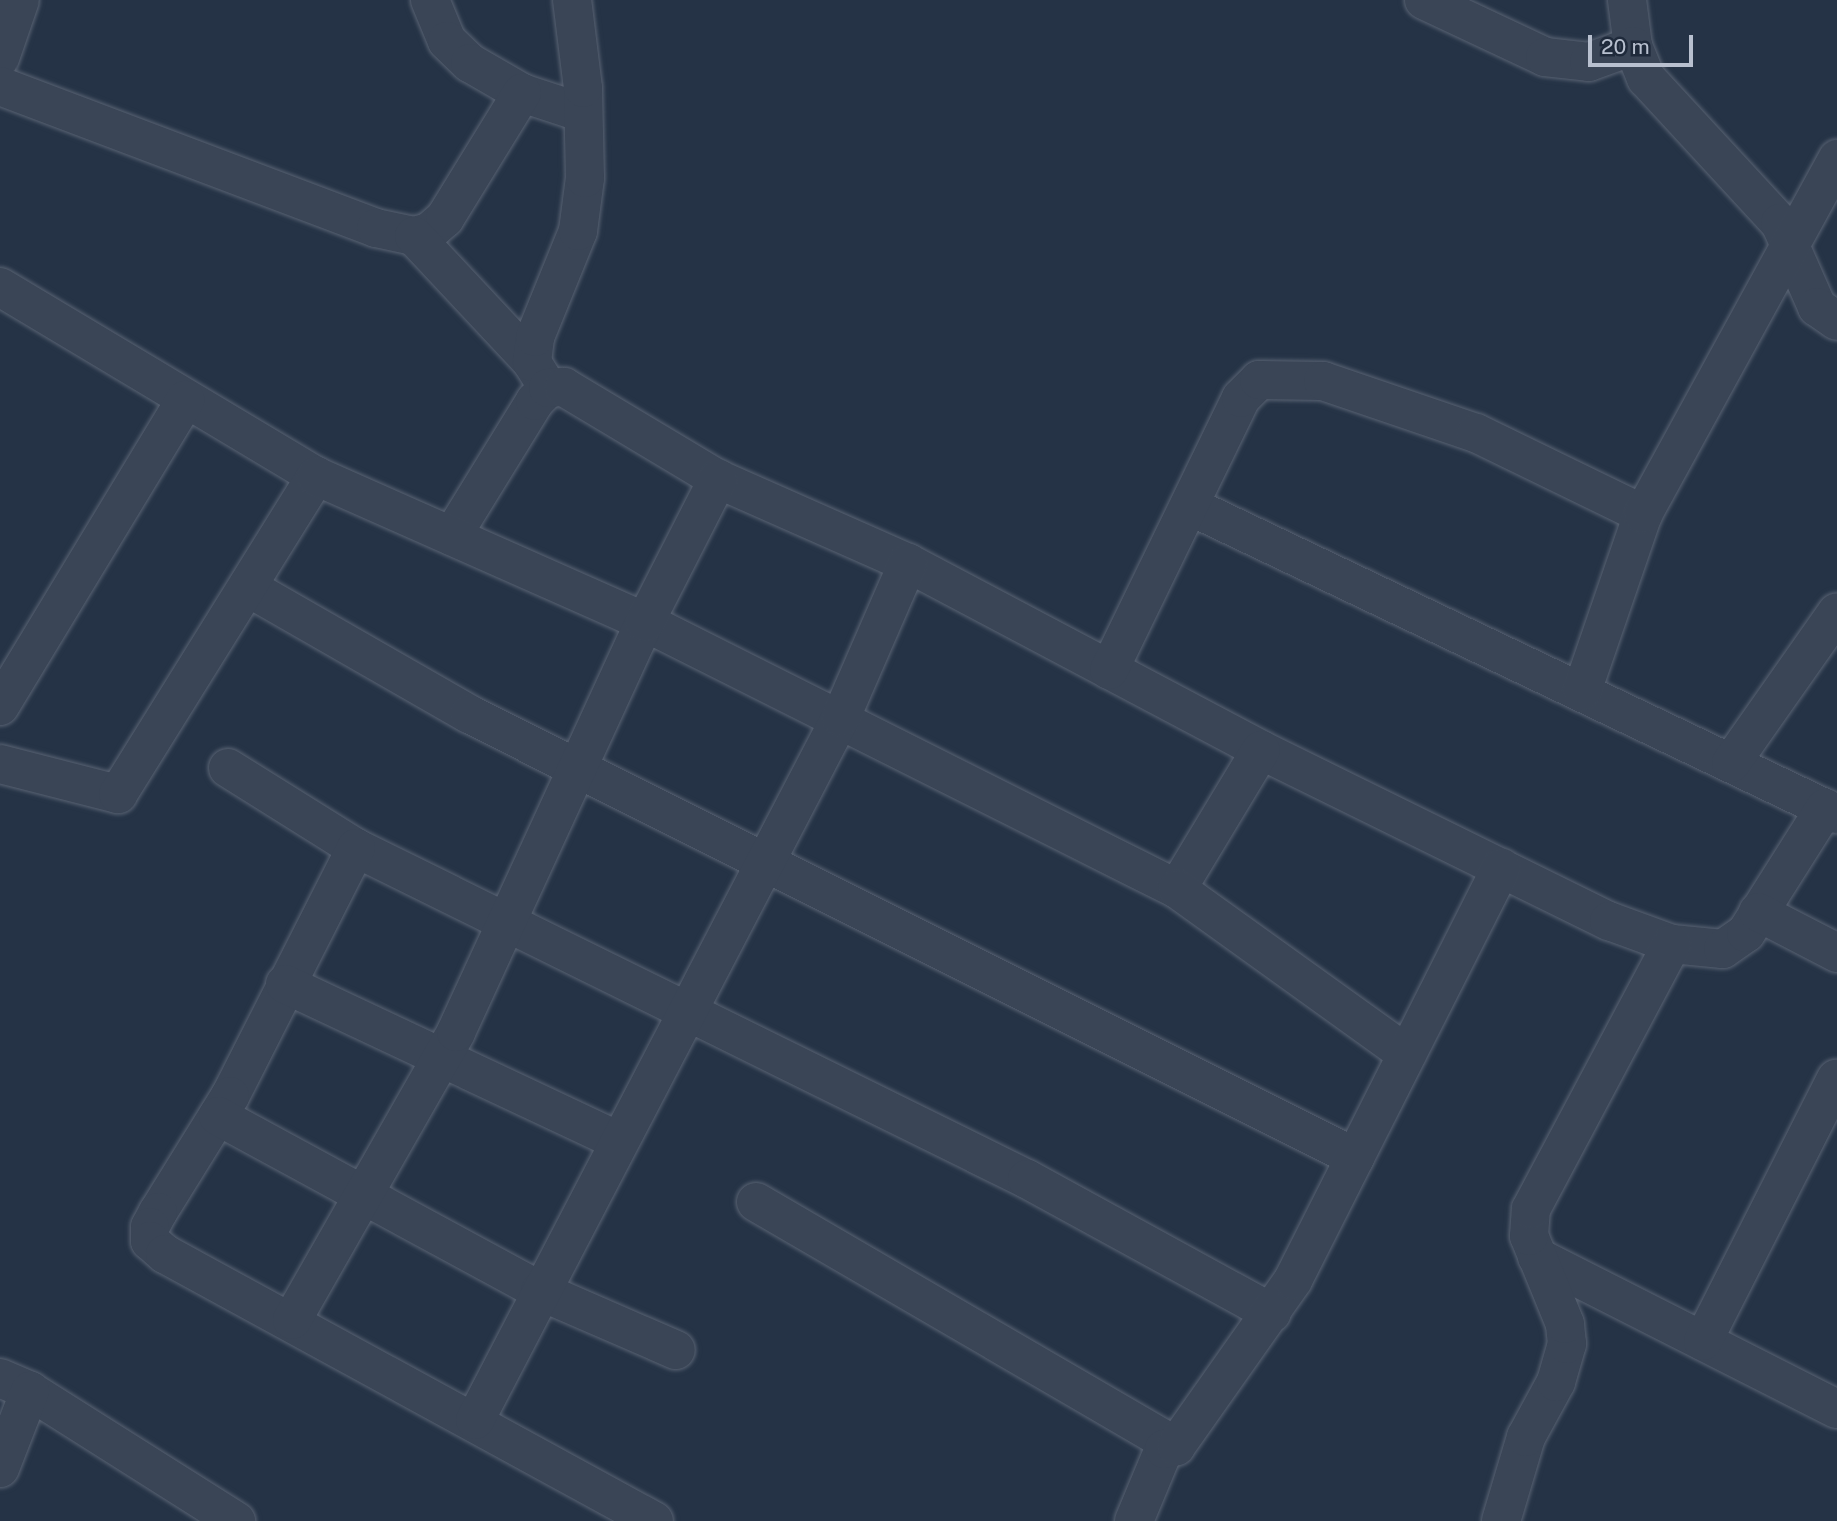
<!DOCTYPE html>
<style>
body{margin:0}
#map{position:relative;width:1837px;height:1521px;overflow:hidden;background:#253346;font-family:"Public Sans",sans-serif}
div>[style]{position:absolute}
.roads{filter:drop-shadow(0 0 2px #596373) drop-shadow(0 0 2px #596373)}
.minor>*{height:38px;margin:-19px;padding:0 19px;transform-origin:19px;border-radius:19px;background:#3a4556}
span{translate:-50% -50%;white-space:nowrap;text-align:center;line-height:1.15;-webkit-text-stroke:6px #1f2a3b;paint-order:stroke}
.scale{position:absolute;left:1588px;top:35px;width:105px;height:32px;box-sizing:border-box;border:4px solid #b8c0cf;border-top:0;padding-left:9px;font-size:21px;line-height:24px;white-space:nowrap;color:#b8c0cf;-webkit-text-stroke:5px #1f2a3b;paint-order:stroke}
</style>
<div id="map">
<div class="roads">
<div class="minor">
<i style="left:430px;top:0;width:44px;rotate:67.5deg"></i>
<i style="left:447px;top:41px;width:32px;rotate:44deg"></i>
<i style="left:470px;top:63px;width:60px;rotate:30deg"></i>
<i style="left:522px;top:93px;width:64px;rotate:18.2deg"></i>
<i style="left:1424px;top:0;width:134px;rotate:25.2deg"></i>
<i style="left:1545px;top:57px;width:44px;rotate:6.5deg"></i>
<i style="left:1589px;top:62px;width:47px;rotate:-20deg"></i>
<i style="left:1627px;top:0;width:46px;rotate:82.6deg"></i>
<i style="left:1633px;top:46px;width:35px;rotate:68deg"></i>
<i style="left:1646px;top:78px;width:197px;rotate:47.3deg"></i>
<i style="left:1780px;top:223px;width:92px;rotate:66.2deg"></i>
<i style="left:1817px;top:307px;width:24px;rotate:35deg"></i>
<i style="left:0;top:58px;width:61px;rotate:-71deg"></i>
<i style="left:0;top:86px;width:402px;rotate:20.7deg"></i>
<i style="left:376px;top:228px;width:39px;rotate:12deg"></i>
<i style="left:414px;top:236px;width:16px;rotate:-15deg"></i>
<i style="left:429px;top:232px;width:21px;rotate:-41deg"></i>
<i style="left:445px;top:218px;width:147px;rotate:-58.4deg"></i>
<i style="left:414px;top:236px;width:173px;rotate:46.9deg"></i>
<i style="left:0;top:287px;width:368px;rotate:30.9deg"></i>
<i style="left:548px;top:388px;width:31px;rotate:-122deg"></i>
<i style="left:532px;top:362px;width:25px;rotate:-83deg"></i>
<i style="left:535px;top:337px;width:114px;rotate:-67.9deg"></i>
<i style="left:578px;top:231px;width:53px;rotate:-82.5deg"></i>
<i style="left:585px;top:178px;width:90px;rotate:-91.3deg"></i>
<i style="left:583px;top:88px;width:89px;rotate:-97.1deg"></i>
<i style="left:1190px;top:506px;width:717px;rotate:25.46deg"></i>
<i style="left:452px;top:536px;width:158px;rotate:-58.4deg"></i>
<i style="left:535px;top:401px;width:18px;rotate:-45deg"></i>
<i style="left:548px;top:388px;width:16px;rotate:-4deg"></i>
<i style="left:564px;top:387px;width:179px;rotate:30.9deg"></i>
<i style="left:718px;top:479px;width:208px;rotate:23.9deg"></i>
<i style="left:908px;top:563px;width:399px;rotate:27.9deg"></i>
<i style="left:1261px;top:750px;width:388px;rotate:26.2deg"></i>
<i style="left:1609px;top:921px;width:67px;rotate:20.1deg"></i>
<i style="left:1672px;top:944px;width:51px;rotate:5.6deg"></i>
<i style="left:1723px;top:949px;width:28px;rotate:-35deg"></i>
<i style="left:1746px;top:933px;width:148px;rotate:-57.7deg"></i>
<i style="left:249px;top:588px;width:254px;rotate:29.8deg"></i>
<i style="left:469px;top:714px;width:991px;rotate:26.57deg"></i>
<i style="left:1109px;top:670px;width:302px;rotate:-64.1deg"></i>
<i style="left:1241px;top:398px;width:25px;rotate:-45deg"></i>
<i style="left:1259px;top:380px;width:64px;rotate:0.9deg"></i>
<i style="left:1323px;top:381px;width:162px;rotate:18.8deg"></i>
<i style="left:1476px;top:433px;width:186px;rotate:25.9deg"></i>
<i style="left:1582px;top:691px;width:187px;rotate:-71deg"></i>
<i style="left:1643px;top:514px;width:405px;rotate:-61.3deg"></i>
<i style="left:0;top:706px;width:358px;rotate:-58.8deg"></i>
<i style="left:1731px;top:763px;width:184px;rotate:-54.9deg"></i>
<i style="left:0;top:764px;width:122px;rotate:14.3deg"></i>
<i style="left:118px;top:794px;width:375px;rotate:-58.1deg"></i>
<i style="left:316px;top:476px;width:360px;rotate:23.9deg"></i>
<i style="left:645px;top:622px;width:595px;rotate:26.65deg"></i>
<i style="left:1177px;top:889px;width:162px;rotate:-58.9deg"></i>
<i style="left:228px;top:768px;width:151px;rotate:32deg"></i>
<i style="left:356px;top:848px;width:748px;rotate:26.26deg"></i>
<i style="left:1027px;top:1179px;width:279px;rotate:28.7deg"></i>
<i style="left:356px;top:848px;width:278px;rotate:116.9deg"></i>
<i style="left:230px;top:1096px;width:137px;rotate:121.8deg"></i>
<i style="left:158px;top:1212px;width:17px;rotate:118deg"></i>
<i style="left:150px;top:1227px;width:14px;rotate:90deg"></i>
<i style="left:150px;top:1241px;width:20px;rotate:41deg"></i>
<i style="left:165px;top:1254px;width:557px;rotate:28.64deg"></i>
<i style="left:1177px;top:889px;width:283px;rotate:35.7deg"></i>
<i style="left:1758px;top:912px;width:89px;rotate:27.4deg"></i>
<i style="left:285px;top:984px;width:369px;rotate:25.2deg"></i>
<i style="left:218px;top:1116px;width:366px;rotate:28.5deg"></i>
<i style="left:540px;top:1291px;width:148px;rotate:23.5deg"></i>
<i style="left:756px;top:1202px;width:486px;rotate:30.2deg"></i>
<i style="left:1537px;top:1257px;width:336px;rotate:26.9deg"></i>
<i style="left:292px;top:1320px;width:331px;rotate:-60.3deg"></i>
<i style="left:456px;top:1032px;width:451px;rotate:-65.3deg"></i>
<i style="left:645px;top:622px;width:161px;rotate:-63deg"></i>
<i style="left:1703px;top:1341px;width:294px;rotate:-63.1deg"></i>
<i style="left:0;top:1378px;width:33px;rotate:23deg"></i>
<i style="left:30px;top:1391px;width:244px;rotate:32.3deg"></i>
<i style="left:475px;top:1420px;width:793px;rotate:-62.5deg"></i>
<i style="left:841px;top:717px;width:168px;rotate:-66.5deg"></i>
<i style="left:0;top:1468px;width:83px;rotate:-68.7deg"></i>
<i style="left:1134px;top:1521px;width:78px;rotate:-67.4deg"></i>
<i style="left:1164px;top:1449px;width:12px;rotate:-14deg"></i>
<i style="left:1176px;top:1446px;width:203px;rotate:-54.8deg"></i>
<i style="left:1293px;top:1280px;width:462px;rotate:-63.2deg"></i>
<i style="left:1501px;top:1521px;width:88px;rotate:-73.4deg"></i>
<i style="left:1526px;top:1437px;width:63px;rotate:-61.4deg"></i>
<i style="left:1556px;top:1382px;width:40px;rotate:-74deg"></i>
<i style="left:1567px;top:1344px;width:20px;rotate:-96deg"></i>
<i style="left:1565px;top:1324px;width:95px;rotate:-112.2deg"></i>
<i style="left:1529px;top:1236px;width:27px;rotate:-86deg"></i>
<i style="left:1531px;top:1209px;width:300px;rotate:-62deg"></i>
</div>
</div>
<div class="scale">20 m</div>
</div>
